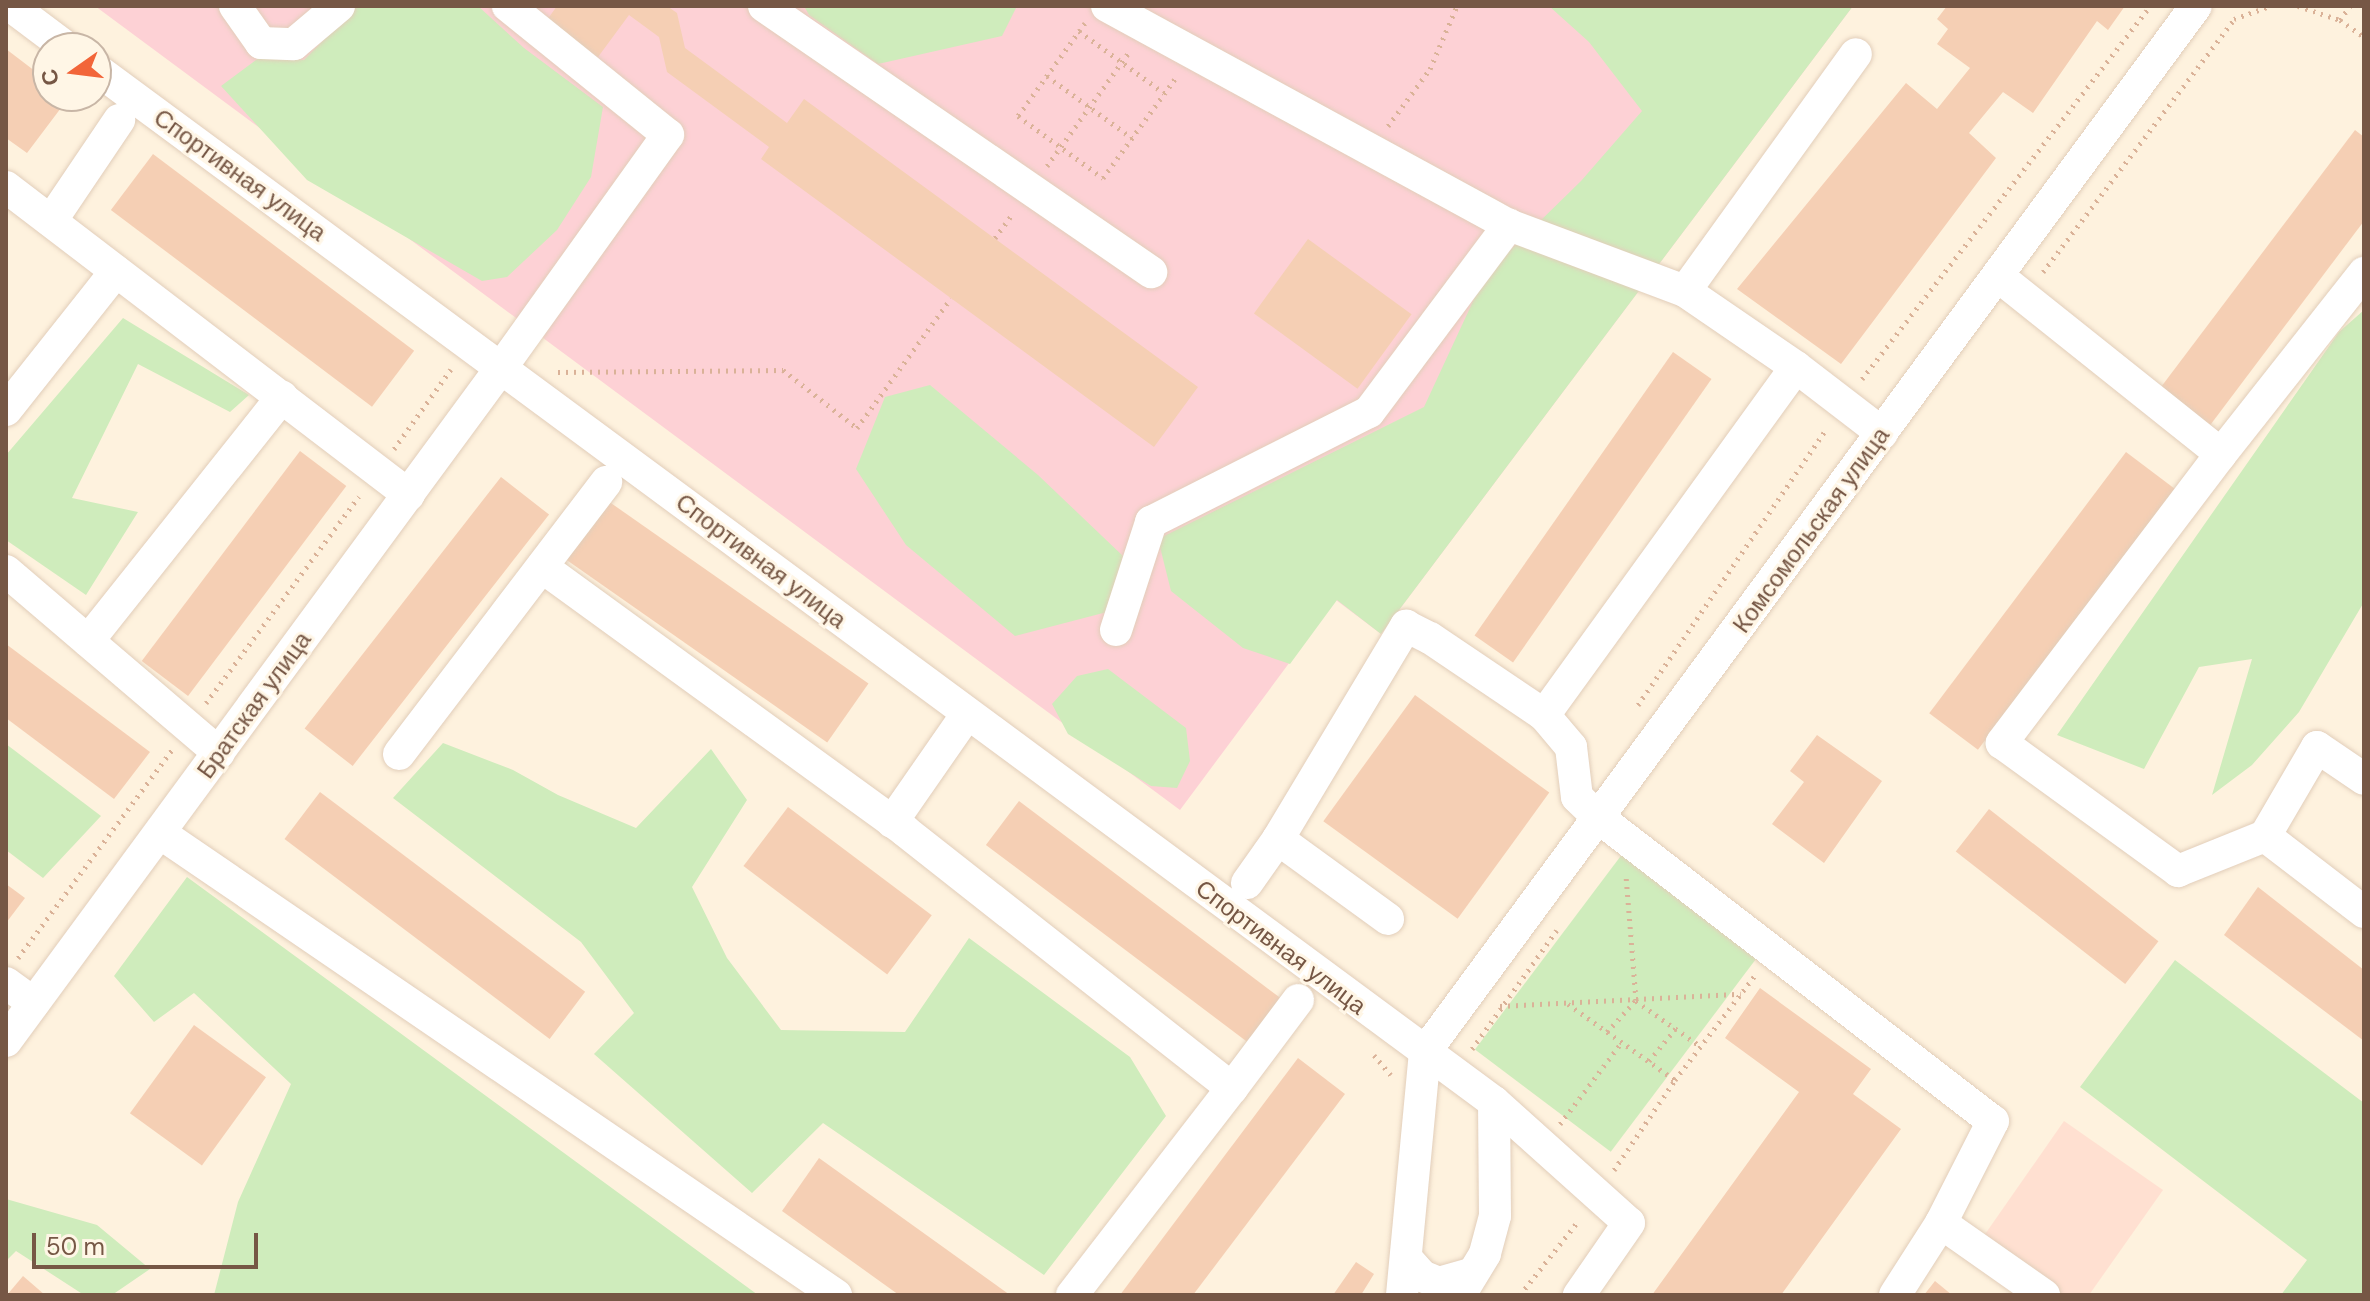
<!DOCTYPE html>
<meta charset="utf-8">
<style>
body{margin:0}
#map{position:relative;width:2370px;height:1301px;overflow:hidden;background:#fef2de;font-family:"DM Sans",sans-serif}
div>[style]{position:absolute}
.commercial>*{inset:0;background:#ffe0d1}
.medical>*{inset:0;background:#fdd1d5}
.green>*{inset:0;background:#cfecbc;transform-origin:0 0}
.building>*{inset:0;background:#f5cfb4;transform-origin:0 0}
.path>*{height:5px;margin-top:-2.5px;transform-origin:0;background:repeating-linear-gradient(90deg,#dab298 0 2px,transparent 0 8px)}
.roads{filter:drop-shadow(0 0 2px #e2ceba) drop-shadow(0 0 2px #e2ceba)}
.minor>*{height:32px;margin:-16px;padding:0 16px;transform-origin:16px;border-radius:16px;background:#fff}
span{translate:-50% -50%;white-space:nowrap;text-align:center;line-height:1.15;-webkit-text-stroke:6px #fff6e6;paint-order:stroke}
.street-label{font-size:24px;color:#765745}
.frame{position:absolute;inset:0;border:8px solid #765745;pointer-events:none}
.north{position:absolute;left:32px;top:32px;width:80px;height:80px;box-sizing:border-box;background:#fff6e6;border:2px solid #c8b6a6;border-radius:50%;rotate:256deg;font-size:22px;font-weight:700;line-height:32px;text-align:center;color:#765745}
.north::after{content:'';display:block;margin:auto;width:28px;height:36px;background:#f26539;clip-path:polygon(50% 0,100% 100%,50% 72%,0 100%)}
.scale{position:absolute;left:32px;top:1233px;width:226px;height:36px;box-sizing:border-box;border:4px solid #765745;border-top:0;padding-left:10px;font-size:24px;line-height:28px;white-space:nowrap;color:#765745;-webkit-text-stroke:6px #fff6e6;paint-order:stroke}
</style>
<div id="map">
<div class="commercial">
<i style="clip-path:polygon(2064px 1121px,2163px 1190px,2089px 1295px,2060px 1295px,1981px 1240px)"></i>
</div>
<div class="medical">
<i style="clip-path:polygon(95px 6px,1853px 6px,1381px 634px,1336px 600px,1180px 810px)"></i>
</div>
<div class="green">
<i style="clip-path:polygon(357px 6px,478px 6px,524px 48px,603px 107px,591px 177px,557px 230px,507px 277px,482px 281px,307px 180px,221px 86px,260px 57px,304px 60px)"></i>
<i style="clip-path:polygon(804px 6px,1017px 6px,1002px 36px,878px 64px,809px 15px)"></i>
<i style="clip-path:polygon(1549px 6px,1853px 6px,1381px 634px,1337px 600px,1290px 664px,1243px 648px,1171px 591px,1158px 539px,1424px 407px,1475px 297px,1498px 262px,1581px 181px,1642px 111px,1589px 42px)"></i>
<i style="clip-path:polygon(2364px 310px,2364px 602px,2299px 712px,2252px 765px,2212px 795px,2252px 659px,2199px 667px,2144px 769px,2057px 735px,2339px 332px)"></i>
<i style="clip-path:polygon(123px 318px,249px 395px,230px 412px,138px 364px,72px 498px,138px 512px,86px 595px,6px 540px,6px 455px)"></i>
<i style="clip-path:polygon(930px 385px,1038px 475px,1123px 556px,1107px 612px,1015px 636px,906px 545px,856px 469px,885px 397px)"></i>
<i style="clip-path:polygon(1108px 669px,1186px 728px,1190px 761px,1177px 788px,1151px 786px,1068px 734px,1052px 704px,1077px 676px)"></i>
<i style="clip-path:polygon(443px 743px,513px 770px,558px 795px,636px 828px,711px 749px,747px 800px,692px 887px,727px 958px,781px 1030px,905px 1032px,969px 938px,1130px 1057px,1166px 1116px,1044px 1275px,823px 1123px,752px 1193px,594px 1054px,634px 1013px,581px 942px,393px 798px)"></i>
<i style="clip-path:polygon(6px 744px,101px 816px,43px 878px,6px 850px)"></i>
<i style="left:1623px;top:853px;width:170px;height:246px;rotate:37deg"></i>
<i style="clip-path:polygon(187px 877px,758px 1295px,214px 1295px,238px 1202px,291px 1084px,194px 993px,154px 1022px,114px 976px)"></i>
<i style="clip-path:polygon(2175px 960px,2364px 1103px,2364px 1295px,2281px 1295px,2307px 1260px,2080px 1087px)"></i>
<i style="clip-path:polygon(6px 1199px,97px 1225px,150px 1269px,112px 1295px,84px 1295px,16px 1251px,6px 1261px)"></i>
</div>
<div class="building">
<i style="clip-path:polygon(557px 6px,667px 6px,677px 13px,685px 48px,787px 123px,804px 99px,1198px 387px,1154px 447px,761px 159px,769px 147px,667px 72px,659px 37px,629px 15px,598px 57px,547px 20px)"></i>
<i style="clip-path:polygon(1947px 6px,2125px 6px,2108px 30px,2097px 21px,2033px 113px,2003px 92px,1969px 133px,1996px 158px,1841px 364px,1737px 289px,1906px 83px,1937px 109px,1970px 68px,1937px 44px,1948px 29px,1937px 19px)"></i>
<i style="clip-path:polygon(6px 49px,48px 81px,48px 96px,70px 96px,27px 153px,6px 138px)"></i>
<i style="clip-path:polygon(2355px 130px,2364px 137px,2364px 221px,2208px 428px,2158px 391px)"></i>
<i style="left:153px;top:154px;width:327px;height:70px;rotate:37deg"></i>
<i style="left:1308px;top:239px;width:128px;height:92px;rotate:36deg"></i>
<i style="left:1673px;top:352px;width:47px;height:346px;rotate:35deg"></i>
<i style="left:300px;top:451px;width:58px;height:263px;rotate:37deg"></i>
<i style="left:2126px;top:452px;width:61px;height:327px;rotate:37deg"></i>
<i style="left:501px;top:477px;width:61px;height:319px;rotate:38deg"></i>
<i style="left:608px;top:501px;width:318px;height:72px;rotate:35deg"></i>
<i style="clip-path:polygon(6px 644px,150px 752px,114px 799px,6px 718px)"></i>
<i style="left:1415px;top:695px;width:166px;height:156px;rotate:36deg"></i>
<i style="clip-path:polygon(1817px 735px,1882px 781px,1824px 863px,1772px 824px,1804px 782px,1790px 771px)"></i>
<i style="left:320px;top:792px;width:332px;height:59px;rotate:37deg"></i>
<i style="left:1019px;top:801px;width:327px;height:55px;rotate:37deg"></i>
<i style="left:788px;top:807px;width:180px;height:74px;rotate:37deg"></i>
<i style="left:1989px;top:809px;width:215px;height:54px;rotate:38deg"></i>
<i style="clip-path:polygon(6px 884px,25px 898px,6px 923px)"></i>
<i style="clip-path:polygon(2258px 887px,2364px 970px,2364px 1041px,2224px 935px)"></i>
<i style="clip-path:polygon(1760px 988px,1871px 1069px,1853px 1094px,1901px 1129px,1781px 1295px,1652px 1295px,1799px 1092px,1725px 1038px)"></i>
<i style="left:194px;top:1025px;width:89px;height:109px;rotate:36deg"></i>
<i style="clip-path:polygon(1298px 1058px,1345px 1094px,1193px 1295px,1120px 1295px)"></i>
<i style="clip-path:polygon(819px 1158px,1010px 1295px,899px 1295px,782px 1211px)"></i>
<i style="clip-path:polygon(1356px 1262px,1374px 1274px,1361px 1295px,1333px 1295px)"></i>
<i style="clip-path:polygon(23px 1276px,45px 1295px,7px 1295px)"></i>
<i style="clip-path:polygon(1935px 1281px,1952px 1295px,1924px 1295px)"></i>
</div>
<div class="path">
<i style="left:2298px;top:6px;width:44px;rotate:18.4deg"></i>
<i style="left:2340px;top:20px;width:29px;rotate:35deg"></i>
<i style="left:2340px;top:20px;width:17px;rotate:-54deg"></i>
<i style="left:1085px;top:23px;width:115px;rotate:125.8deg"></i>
<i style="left:1018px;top:116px;width:105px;rotate:36.1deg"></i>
<i style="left:1103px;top:178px;width:126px;rotate:-54deg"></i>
<i style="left:1079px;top:31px;width:105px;rotate:36.1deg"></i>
<i style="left:1047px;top:76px;width:105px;rotate:36.1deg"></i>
<i style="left:1388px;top:126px;width:71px;rotate:-53.6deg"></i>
<i style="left:1430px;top:69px;width:69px;rotate:-66.8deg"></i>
<i style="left:1047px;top:166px;width:142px;rotate:-54.2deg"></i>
<i style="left:995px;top:238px;width:31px;rotate:-54deg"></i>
<i style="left:2043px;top:272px;width:317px;rotate:-52.9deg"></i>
<i style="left:2234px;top:19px;width:37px;rotate:-20deg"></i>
<i style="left:558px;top:372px;width:225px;rotate:-0.5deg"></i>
<i style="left:783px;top:370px;width:94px;rotate:38.1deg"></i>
<i style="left:857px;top:428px;width:160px;rotate:-54.1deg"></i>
<i style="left:1862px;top:379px;width:471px;rotate:-52.3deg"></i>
<i style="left:394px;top:449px;width:98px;rotate:-54.5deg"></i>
<i style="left:206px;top:703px;width:257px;rotate:-53.5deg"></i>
<i style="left:1638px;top:705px;width:334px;rotate:-55.7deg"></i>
<i style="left:18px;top:958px;width:259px;rotate:-53.5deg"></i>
<i style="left:1636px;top:1001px;width:78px;rotate:35.1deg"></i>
<i style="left:1568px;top:1004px;width:131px;rotate:35.4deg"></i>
<i style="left:1500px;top:1006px;width:241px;rotate:-2.9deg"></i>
<i style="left:1607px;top:1032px;width:43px;rotate:-47.8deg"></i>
<i style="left:1636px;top:1000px;width:124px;rotate:-94.6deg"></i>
<i style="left:1472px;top:1049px;width:146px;rotate:-54.5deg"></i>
<i style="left:1374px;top:1055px;width:26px;rotate:50deg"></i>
<i style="left:1649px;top:1061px;width:43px;rotate:-50.7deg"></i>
<i style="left:1560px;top:1124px;width:103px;rotate:-52.9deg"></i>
<i style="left:1614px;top:1170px;width:109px;rotate:-55.9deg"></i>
<i style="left:1675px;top:1080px;width:133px;rotate:-52.6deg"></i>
<i style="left:1520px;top:1295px;width:95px;rotate:-51.8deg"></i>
</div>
<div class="roads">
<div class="minor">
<i style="left:11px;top:6px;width:70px;rotate:36.9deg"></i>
<i style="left:235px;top:6px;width:45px;rotate:54.9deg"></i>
<i style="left:261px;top:43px;width:33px;rotate:2deg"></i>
<i style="left:294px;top:44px;width:59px;rotate:-40.2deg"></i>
<i style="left:764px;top:6px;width:470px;rotate:34.5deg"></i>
<i style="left:1107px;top:6px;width:458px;rotate:28.6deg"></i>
<i style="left:1509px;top:225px;width:188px;rotate:20.6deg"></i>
<i style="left:96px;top:69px;width:1738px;rotate:36.46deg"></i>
<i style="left:1494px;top:1102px;width:114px;rotate:89.5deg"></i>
<i style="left:1495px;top:1216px;width:39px;rotate:105deg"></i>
<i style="left:1485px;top:1254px;width:48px;rotate:121.4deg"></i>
<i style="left:6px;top:187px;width:507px;rotate:37.39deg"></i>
<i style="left:51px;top:221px;width:122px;rotate:-56deg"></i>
<i style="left:1998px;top:276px;width:285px;rotate:38.6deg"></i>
<i style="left:2221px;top:454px;width:363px;rotate:127.2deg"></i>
<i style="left:2002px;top:743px;width:218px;rotate:36deg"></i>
<i style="left:2178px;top:871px;width:94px;rotate:-21.9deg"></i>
<i style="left:2265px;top:836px;width:125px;rotate:37.5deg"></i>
<i style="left:1796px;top:367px;width:135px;rotate:-145.6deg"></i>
<i style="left:1685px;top:291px;width:292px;rotate:-54.2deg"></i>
<i style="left:6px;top:410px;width:177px;rotate:-51.6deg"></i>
<i style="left:1882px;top:433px;width:108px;rotate:-142.5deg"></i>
<i style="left:1796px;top:367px;width:430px;rotate:125.9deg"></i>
<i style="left:1544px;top:715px;width:42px;rotate:49.8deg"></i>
<i style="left:1571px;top:747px;width:50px;rotate:83.2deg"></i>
<i style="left:1577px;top:797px;width:30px;rotate:44deg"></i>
<i style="left:1599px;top:818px;width:497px;rotate:37.6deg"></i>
<i style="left:1993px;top:1121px;width:114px;rotate:117deg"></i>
<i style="left:1941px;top:1223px;width:85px;rotate:122.6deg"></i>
<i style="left:2221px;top:454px;width:231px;rotate:-51.7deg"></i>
<i style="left:542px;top:567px;width:449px;rotate:36deg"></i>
<i style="left:905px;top:831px;width:416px;rotate:38.2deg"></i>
<i style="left:1232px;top:1088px;width:262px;rotate:127.7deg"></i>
<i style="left:6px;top:571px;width:280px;rotate:40.5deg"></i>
<i style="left:1116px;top:630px;width:114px;rotate:-72deg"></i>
<i style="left:1151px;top:522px;width:244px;rotate:-26.8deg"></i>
<i style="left:1369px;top:412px;width:234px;rotate:-53.2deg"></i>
<i style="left:88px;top:641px;width:312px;rotate:-51.5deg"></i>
<i style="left:399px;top:754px;width:342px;rotate:-52.7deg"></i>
<i style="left:892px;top:822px;width:131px;rotate:-55.2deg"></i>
<i style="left:160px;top:833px;width:819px;rotate:34.35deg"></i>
<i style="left:2265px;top:836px;width:103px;rotate:-59.7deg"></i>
<i style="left:2317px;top:747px;width:57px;rotate:34.2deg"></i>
<i style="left:1278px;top:839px;width:136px;rotate:36deg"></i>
<i style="left:1247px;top:883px;width:54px;rotate:-54.8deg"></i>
<i style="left:1278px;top:839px;width:249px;rotate:-59deg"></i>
<i style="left:1406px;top:626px;width:27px;rotate:27deg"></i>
<i style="left:1430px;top:638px;width:138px;rotate:34deg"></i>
<i style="left:6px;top:983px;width:34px;rotate:36deg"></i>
<i style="left:6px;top:1041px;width:835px;rotate:-53.67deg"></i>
<i style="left:501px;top:368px;width:287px;rotate:-54.4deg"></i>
<i style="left:668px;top:135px;width:206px;rotate:-141.1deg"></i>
<i style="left:1232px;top:1088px;width:110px;rotate:-53.1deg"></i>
<i style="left:1494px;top:1102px;width:181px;rotate:41.9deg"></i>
<i style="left:1629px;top:1223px;width:88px;rotate:124.8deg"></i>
<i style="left:1941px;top:1223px;width:126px;rotate:35deg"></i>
<i style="left:1406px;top:1258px;width:24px;rotate:48deg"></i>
<i style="left:1422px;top:1276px;width:18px;rotate:22deg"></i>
<i style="left:1439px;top:1283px;width:35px;rotate:-16deg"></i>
<i style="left:1402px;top:1295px;width:244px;rotate:-84.6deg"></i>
<i style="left:1425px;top:1052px;width:1299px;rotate:-53.61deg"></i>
</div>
</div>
<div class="street-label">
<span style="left:240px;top:175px;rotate:36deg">Спортивная улица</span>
<span style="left:1811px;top:530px;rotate:-54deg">Комсомольская улица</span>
<span style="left:761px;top:561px;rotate:37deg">Спортивная улица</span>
<span style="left:254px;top:705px;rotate:-54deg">Братская улица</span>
<span style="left:1281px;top:947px;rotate:37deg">Спортивная улица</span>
</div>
<div class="frame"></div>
<div class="north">С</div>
<div class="scale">50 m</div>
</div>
